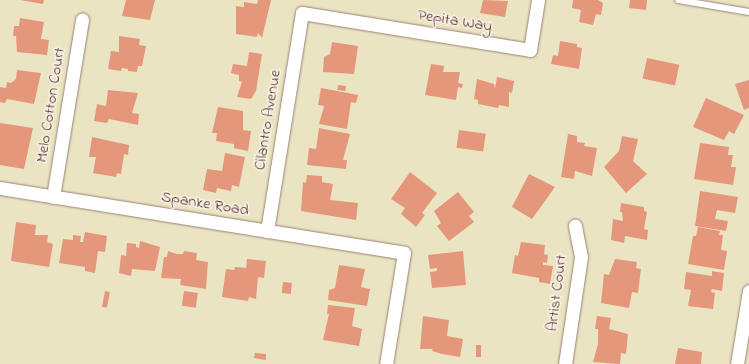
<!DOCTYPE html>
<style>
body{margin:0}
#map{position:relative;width:749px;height:364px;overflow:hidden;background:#ebe4c2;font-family:"Indie Flower",sans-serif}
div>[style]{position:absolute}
.building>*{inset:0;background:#e5977c;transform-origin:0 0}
.roads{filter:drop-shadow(0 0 1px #9a8276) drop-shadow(0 0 1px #9a8276)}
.lane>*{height:6px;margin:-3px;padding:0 3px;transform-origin:3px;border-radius:3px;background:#fff}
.street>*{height:13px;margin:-6.5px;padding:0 6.5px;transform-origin:6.5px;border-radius:6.5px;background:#fff}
span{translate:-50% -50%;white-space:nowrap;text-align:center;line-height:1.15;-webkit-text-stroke:3px #fcf5e5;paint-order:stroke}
.street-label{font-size:16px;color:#4a1f2b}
</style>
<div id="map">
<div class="building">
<i style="clip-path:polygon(20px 0,44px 0,43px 4px)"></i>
<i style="clip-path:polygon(126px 0,155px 0,150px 20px,122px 16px)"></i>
<i style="clip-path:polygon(258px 0,271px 0,262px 38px,258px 33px,257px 37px,236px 34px,236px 6px,244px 7px,244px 2px,257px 4px)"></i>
<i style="clip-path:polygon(483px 0,508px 1px,505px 17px,480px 13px)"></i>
<i style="clip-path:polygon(573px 0,598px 0,603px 3px,601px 15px,596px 14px,593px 25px,579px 22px,581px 10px,572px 8px)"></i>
<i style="clip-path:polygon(630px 0,647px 0,646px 10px,629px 8px)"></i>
<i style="clip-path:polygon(20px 18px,44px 22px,41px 39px,49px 40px,47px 55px,17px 52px,16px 36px,13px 36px,14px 26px,19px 26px)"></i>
<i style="clip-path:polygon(119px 36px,140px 39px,139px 45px,146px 46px,142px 66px,138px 66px,137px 72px,128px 71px,128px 69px,122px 68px,121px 71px,108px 69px,111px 51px,119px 52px)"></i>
<i style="clip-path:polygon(560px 41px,577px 44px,577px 47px,582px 48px,579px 69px,551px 64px,553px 55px,558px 56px)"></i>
<i style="clip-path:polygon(332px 42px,358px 46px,354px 74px,323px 72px,324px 57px,330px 54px)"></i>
<i style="clip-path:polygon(249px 52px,262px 54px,256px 91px,251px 99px,237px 97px,242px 82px,239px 81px,239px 75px,231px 73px,233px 64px,247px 66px)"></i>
<i style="left:647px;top:58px;width:33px;height:21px;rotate:12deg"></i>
<i style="clip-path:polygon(431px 64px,444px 66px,443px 72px,460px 72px,458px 83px,463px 84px,462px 88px,458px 87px,456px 100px,425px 95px)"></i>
<i style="clip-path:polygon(17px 70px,41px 73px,34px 104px,7px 99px,5px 103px,0 102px,0 87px,6px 88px,7px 82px,11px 83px,16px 79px)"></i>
<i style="clip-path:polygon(497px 77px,514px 81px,512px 93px,509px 92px,509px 107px,499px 105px,498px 108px,478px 104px,478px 100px,474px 99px,477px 79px,494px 84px,495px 88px)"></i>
<i style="clip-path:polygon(749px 80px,749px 108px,744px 110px,735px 84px)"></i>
<i style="left:338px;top:85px;width:8px;height:5px;rotate:7deg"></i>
<i style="clip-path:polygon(321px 88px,358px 95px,356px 103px,351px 102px,347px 129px,319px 124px,324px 106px,318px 105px)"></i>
<i style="clip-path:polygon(108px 90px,138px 93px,132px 113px,139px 114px,138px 125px,109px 119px,107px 123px,94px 121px,97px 104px,106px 106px)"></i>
<i style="clip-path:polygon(706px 98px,744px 115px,734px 134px,729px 131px,724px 140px,693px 127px)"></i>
<i style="clip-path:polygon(218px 107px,243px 111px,243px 130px,251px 131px,248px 151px,234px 148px,234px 144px,216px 141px,217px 133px,212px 133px)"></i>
<i style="clip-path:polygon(0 123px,33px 128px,24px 169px,0 165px)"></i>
<i style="clip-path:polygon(319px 128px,350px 134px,343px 160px,347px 160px,346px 169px,307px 165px,309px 148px,316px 149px)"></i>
<i style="left:459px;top:130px;width:27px;height:18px;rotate:8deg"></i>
<i style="clip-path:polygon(568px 134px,577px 136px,577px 142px,585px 143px,584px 146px,597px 148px,592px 176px,575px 171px,574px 179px,561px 177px)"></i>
<i style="clip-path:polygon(622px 136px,638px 139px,633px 161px,647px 174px,626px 193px,604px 167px,619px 151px)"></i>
<i style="clip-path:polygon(92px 137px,129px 145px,128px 155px,124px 154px,121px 174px,117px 173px,116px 177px,93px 173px,96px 157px,89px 157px)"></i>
<i style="clip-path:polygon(700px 143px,729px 147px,728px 155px,733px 155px,731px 167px,736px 167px,733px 185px,694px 179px)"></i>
<i style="clip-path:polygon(225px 153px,245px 157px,239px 187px,232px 185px,231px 191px,217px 188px,216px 193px,203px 190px,207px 169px,222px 171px)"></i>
<i style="clip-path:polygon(410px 172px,437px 193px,422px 213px,425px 215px,416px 227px,401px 214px,405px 208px,391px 199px)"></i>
<i style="clip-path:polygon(529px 174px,555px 187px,532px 219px,512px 207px)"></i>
<i style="clip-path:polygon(307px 175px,322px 176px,322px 182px,333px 184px,330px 200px,358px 203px,356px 220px,301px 211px,303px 182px,306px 183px)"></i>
<i style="clip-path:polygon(700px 191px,738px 197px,735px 213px,717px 210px,715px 219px,728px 221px,726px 231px,695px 226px)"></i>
<i style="clip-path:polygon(458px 192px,474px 212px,469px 216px,474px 222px,449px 241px,437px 226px,441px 223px,434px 211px)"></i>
<i style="clip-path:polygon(621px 203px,644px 207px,644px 211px,647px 212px,644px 229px,648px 230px,647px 240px,625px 236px,624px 243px,611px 240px,613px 219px,623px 221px,622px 212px,620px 212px)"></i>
<i style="clip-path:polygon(16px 222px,36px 225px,35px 235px,48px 235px,47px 242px,53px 244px,49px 267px,11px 261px)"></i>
<i style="clip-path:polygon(698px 227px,720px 231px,719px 235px,723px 235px,721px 250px,727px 251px,724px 270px,688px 264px,693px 236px,696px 236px)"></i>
<i style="clip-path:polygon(85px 232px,107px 236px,105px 252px,98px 251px,95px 273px,85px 271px,85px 267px,59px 263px,63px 239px,73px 240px,73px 235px,81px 236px,80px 242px,83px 242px)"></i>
<i style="clip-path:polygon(140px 241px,160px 247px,155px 271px,132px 269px,131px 276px,119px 273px,121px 255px,126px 256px,127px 243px,136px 244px,136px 247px,139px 248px)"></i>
<i style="clip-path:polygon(521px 242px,545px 245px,544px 254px,548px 255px,547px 263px,543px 262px,543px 265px,553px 266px,550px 284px,539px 282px,539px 278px,512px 273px,515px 255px,518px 256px)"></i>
<i style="clip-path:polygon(168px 251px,177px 254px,183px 254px,184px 251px,197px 253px,196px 260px,208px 262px,206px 289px,180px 285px,181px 279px,161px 278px,164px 257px,167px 257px)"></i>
<i style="clip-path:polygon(463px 251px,466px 285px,432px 288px,430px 272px,437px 271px,437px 268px,430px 269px,428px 255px)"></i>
<i style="clip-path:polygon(247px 259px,266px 261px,264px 278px,258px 277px,256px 299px,249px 297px,248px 301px,222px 297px,226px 269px,234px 270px,235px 267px,246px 268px)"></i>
<i style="clip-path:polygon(615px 259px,637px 262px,636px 268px,641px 269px,638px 293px,632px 292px,629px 308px,601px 303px,604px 274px,609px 275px)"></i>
<i style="clip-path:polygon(339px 265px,365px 269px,361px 287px,370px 289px,367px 306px,328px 300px,329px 290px,335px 288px)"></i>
<i style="clip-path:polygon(712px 271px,724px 273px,722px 291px,712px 289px,711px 292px,715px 293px,713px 309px,688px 306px,691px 290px,684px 289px,686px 272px,712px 276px)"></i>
<i style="left:283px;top:282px;width:9px;height:11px;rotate:6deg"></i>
<i style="left:105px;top:291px;width:5px;height:16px;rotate:11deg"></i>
<i style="left:184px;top:291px;width:14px;height:15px;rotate:8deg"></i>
<i style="clip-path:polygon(328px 305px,355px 308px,352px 326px,362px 329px,359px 346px,323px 340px,329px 314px,327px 314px)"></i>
<i style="clip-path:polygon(423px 316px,449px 320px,447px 336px,463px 339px,460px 357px,442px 354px,432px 351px,433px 349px,420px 349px)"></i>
<i style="clip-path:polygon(597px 316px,611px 318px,609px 329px,628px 334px,626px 354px,621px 353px,620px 364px,593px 362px,598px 344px,598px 329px,595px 329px)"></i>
<i style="left:476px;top:345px;width:5px;height:12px"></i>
<i style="clip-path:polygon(678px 348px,702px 352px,701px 364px,675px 364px)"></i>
<i style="clip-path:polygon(255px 353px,266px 354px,266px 360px,254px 358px)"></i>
</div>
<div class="roads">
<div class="lane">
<i style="left:678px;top:0;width:72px;rotate:9.6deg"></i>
</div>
<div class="street">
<i style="left:0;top:188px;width:409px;rotate:9.1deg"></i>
<i style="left:404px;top:253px;width:112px;rotate:99.2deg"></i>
<i style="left:53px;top:197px;width:180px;rotate:-80.7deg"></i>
<i style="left:267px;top:231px;width:221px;rotate:-80.9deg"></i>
<i style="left:302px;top:13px;width:231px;rotate:9.2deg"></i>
<i style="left:530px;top:50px;width:51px;rotate:-80.9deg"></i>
<i style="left:565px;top:364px;width:108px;rotate:-81.5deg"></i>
<i style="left:581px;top:257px;width:32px;rotate:-101deg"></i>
<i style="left:737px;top:364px;width:74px;rotate:-80.7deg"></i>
</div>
</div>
<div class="street-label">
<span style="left:455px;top:21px;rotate:9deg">Pepita Way</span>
<span style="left:51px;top:105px;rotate:-81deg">Melo Cotton Court</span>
<span style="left:268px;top:120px;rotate:-81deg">Cilantro Avenue</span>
<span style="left:205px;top:204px;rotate:9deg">Spanke Road</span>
<span style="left:557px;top:293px;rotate:-83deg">Artist Court</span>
</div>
</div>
